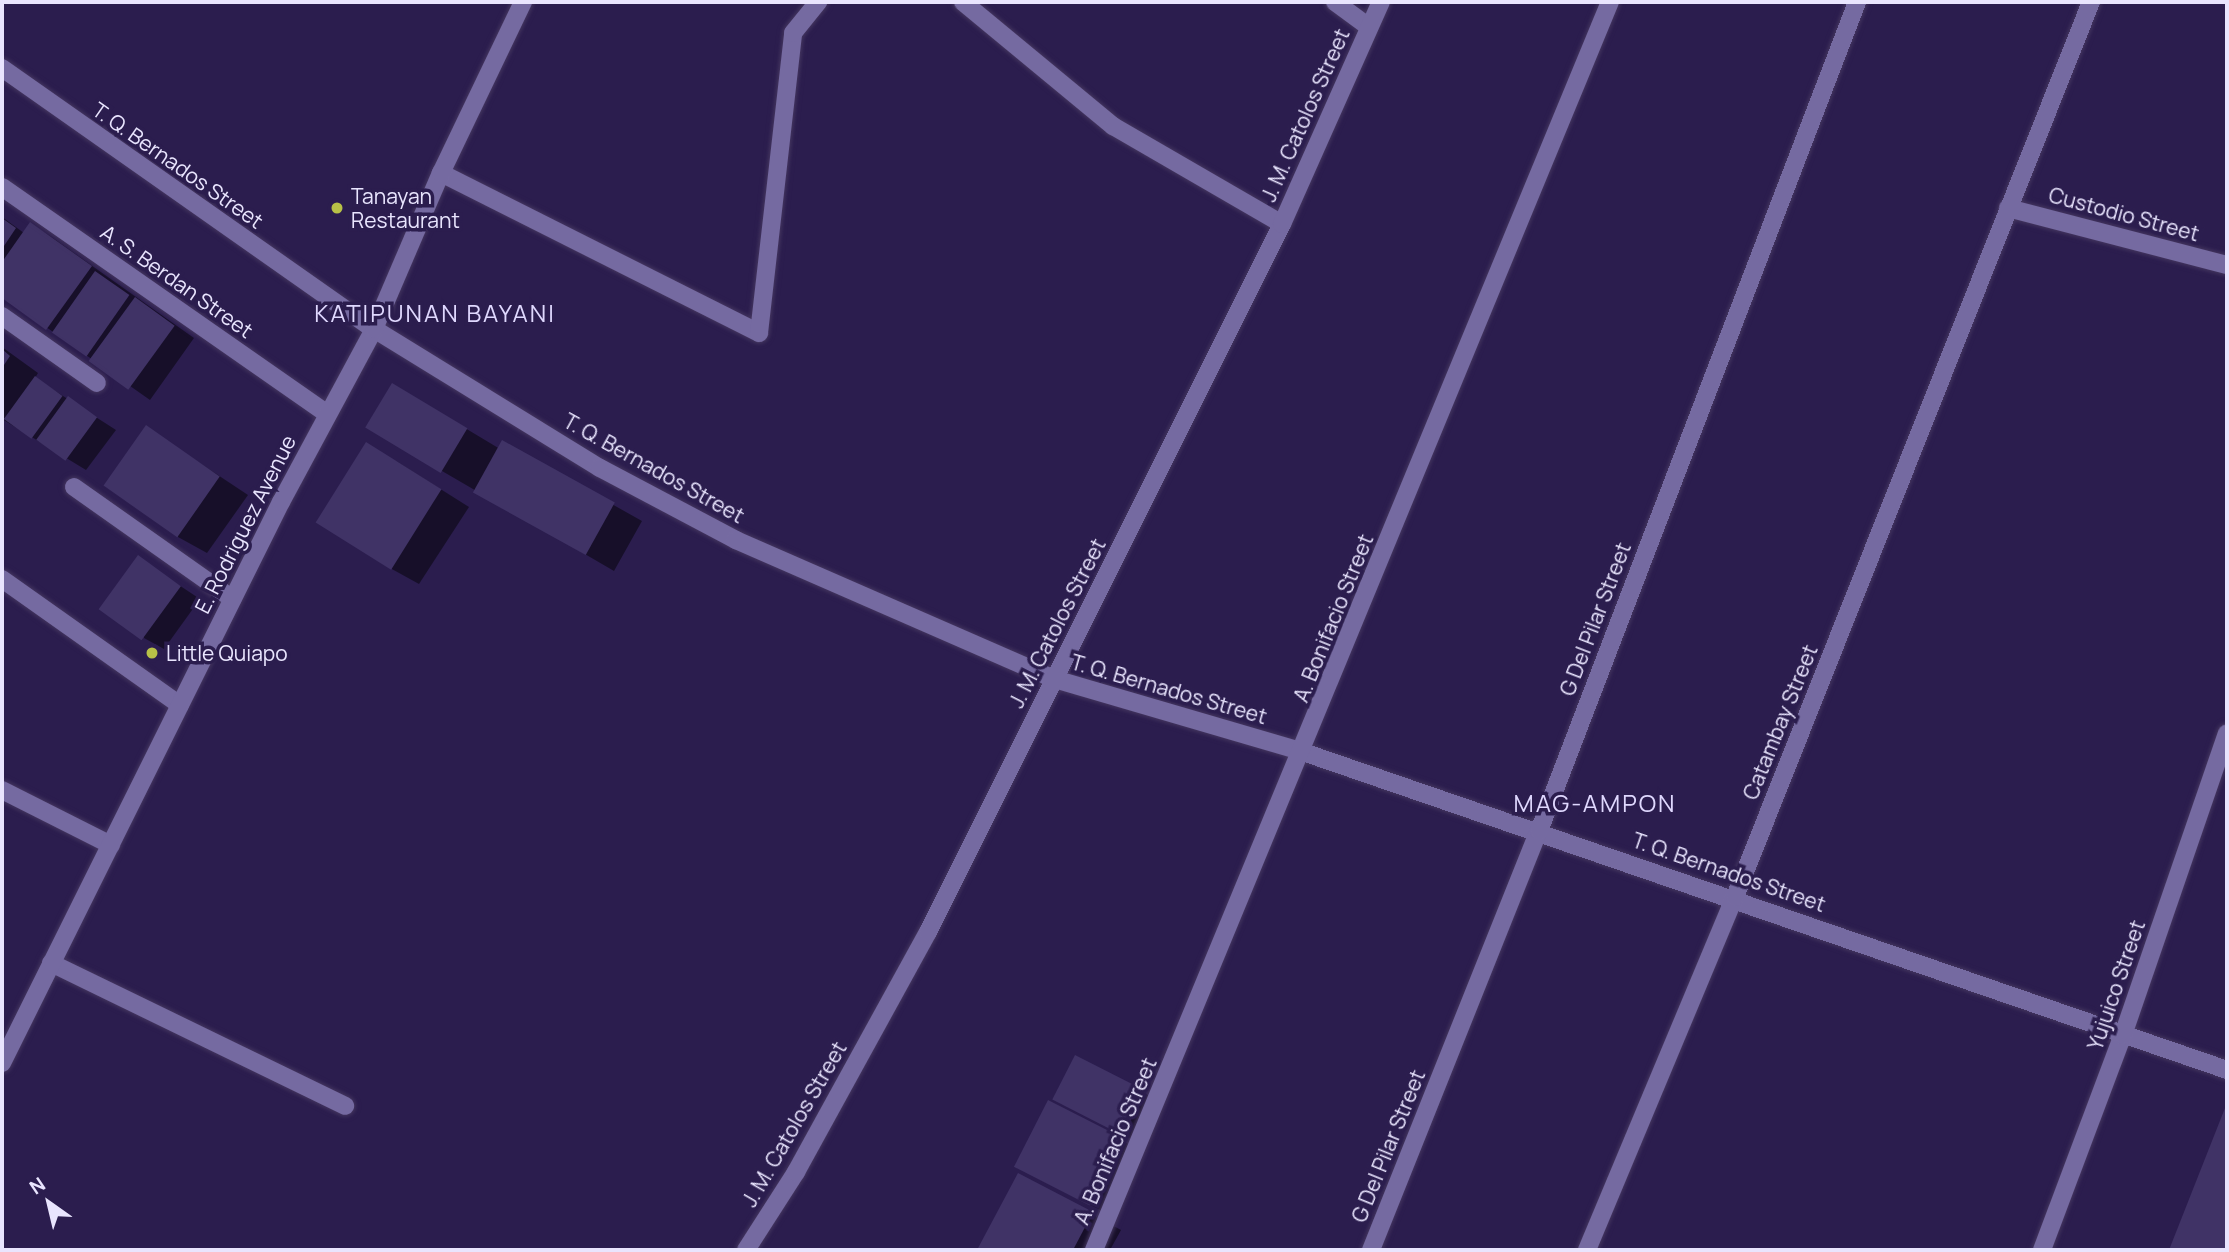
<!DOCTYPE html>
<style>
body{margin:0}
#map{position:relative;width:2229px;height:1252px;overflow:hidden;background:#2b1d4e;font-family:Manrope,sans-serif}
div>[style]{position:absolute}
.shadow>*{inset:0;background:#0007}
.building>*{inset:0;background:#403366;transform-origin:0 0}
.roads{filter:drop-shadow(0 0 2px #44365f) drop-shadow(0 0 2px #44365f)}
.minor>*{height:18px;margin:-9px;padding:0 9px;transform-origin:9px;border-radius:9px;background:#756aa1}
.dots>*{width:19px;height:19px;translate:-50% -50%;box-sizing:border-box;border:4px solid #2b1d4e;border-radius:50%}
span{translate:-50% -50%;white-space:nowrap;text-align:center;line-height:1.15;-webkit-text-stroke:7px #2b1d4e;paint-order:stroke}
.street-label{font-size:21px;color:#e9e5fe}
.poi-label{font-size:21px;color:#e9e5fe}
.left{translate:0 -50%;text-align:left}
.quarter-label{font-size:24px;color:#dfd8fe;letter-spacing:2px}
.frame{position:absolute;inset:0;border:4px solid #e9e5fe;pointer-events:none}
.north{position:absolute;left:14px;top:1168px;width:70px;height:70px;-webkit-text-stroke:5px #2b1d4e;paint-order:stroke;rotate:326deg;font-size:19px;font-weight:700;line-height:28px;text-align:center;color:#e9e5fe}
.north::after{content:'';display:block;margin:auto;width:24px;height:32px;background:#e9e5fe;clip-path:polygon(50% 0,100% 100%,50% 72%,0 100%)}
</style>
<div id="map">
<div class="shadow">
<i style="clip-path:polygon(2px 217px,24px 233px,31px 224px,50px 236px,194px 338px,150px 400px,2px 296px)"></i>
<i style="clip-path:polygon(2px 347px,38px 373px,35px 378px,116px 430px,86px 470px,2px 419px)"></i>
<i style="clip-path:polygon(430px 407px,500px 449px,503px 443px,642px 521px,614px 571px,442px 471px)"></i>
<i style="clip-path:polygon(147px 428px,248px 495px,207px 553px,178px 537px)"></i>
<i style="clip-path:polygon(396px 461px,469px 507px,419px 584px,390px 568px)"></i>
<i style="clip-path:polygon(138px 558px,200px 599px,164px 649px,144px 638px)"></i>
<i style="clip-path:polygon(1144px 1093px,1163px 1104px,1142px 1145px,1074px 1109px)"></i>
<i style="clip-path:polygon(2227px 1107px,2227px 1250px,2171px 1250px)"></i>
<i style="clip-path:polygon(1123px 1141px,1142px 1152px,1110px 1215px,1035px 1177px)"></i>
<i style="clip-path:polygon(1018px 1175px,1121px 1230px,1110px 1250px,979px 1250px)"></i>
</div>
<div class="building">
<i style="clip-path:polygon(2px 218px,16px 228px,2px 249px)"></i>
<i style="clip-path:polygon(30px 222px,92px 266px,46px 330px,2px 298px,2px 262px)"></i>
<i style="left:95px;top:271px;width:42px;height:75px;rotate:35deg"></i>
<i style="left:135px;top:297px;width:49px;height:79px;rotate:36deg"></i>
<i style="clip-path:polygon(2px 349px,10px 356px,2px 368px)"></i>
<i style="left:35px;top:376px;width:34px;height:53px;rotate:36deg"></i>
<i style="left:392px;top:383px;width:88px;height:52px;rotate:31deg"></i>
<i style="left:68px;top:396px;width:36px;height:54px;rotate:36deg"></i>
<i style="left:146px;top:425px;width:90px;height:74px;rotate:35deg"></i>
<i style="left:502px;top:440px;width:129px;height:60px;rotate:29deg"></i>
<i style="left:366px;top:442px;width:89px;height:95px;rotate:32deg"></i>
<i style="left:138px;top:555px;width:53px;height:67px;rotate:36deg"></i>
<i style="left:1075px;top:1055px;width:79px;height:50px;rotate:27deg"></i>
<i style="left:1048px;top:1100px;width:85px;height:75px;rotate:27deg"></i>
<i style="clip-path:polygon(2227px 1103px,2227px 1250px,2169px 1250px)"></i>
<i style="clip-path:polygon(1018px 1173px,1093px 1212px,1073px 1250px,977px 1250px)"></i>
</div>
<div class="roads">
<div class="minor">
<i style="left:963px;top:2px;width:195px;rotate:39.6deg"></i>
<i style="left:1113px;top:126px;width:195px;rotate:30.1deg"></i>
<i style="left:1335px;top:2px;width:42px;rotate:36.3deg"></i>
<i style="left:2px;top:68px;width:454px;rotate:35.1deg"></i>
<i style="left:374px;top:329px;width:265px;rotate:31.6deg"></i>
<i style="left:600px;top:468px;width:154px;rotate:27.9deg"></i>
<i style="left:736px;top:540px;width:347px;rotate:23.6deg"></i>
<i style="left:1054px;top:679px;width:259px;rotate:16.3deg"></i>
<i style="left:1303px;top:752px;width:977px;rotate:18.99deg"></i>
<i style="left:441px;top:173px;width:356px;rotate:26.7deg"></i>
<i style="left:759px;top:333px;width:302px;rotate:-83.5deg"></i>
<i style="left:793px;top:33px;width:40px;rotate:-51deg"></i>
<i style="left:2px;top:187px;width:395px;rotate:34.9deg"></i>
<i style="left:2008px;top:208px;width:226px;rotate:14.6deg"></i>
<i style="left:2px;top:316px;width:116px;rotate:35.2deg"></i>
<i style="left:74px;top:487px;width:194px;rotate:35.2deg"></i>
<i style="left:2px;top:579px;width:218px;rotate:35.3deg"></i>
<i style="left:2px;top:790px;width:122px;rotate:26.8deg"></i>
<i style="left:51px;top:963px;width:327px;rotate:25.9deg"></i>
<i style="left:2px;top:1063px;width:627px;rotate:-63.56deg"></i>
<i style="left:281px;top:502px;width:196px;rotate:-61.7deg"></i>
<i style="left:374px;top:329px;width:170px;rotate:-66.8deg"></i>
<i style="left:441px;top:173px;width:190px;rotate:-64.4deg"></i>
<i style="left:746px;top:1250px;width:93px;rotate:-57.3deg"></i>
<i style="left:796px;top:1172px;width:274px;rotate:-61.2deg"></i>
<i style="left:928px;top:932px;width:792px;rotate:-63.43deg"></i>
<i style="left:1282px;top:224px;width:243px;rotate:-66deg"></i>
<i style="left:1094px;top:1250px;width:1350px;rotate:-67.54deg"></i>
<i style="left:1371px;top:1250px;width:451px;rotate:-68.2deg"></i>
<i style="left:1539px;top:831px;width:888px;rotate:-69.01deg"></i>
<i style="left:1587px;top:1250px;width:383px;rotate:-67.3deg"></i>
<i style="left:1735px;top:897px;width:963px;rotate:-68.31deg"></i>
<i style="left:2042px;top:1250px;width:230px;rotate:-69.4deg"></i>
<i style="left:2123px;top:1035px;width:319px;rotate:-71deg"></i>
</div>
</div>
<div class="dots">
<i style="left:337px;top:208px;background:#b8c147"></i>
<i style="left:152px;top:653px;background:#b8c147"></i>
</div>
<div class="street-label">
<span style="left:1305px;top:115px;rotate:-66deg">J. M. Catolos Street</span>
<span style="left:178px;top:165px;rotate:35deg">T. Q. Bernados Street</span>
<span style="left:2124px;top:214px;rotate:15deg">Custodio Street</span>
<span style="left:177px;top:281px;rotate:35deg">A. S. Berdan Street</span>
<span style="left:654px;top:468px;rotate:29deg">T. Q. Bernados Street</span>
<span style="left:245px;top:524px;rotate:-63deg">E. Rodriguez Avenue</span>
<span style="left:1333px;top:618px;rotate:-68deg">A. Bonifacio Street</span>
<span style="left:1595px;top:619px;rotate:-69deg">G Del Pilar Street</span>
<span style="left:1057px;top:623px;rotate:-63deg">J. M. Catolos Street</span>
<span style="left:1169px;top:689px;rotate:16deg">T. Q. Bernados Street</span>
<span style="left:1780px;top:722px;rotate:-68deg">Catambay Street</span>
<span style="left:1729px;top:872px;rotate:19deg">T. Q. Bernados Street</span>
<span style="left:2116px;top:985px;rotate:-71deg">Yujuico Street</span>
<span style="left:794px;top:1124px;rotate:-60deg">J. M. Catolos Street</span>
<span style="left:1115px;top:1141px;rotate:-67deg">A. Bonifacio Street</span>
<span style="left:1388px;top:1146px;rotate:-68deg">G Del Pilar Street</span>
</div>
<div class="poi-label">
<span class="left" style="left:351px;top:208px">Tanayan<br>Restaurant</span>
<span class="left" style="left:166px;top:653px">Little Quiapo</span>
</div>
<div class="quarter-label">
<span style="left:435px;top:313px">KATIPUNAN BAYANI</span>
<span style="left:1595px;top:803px">MAG-AMPON</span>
</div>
<div class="frame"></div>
<div class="north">N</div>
</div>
